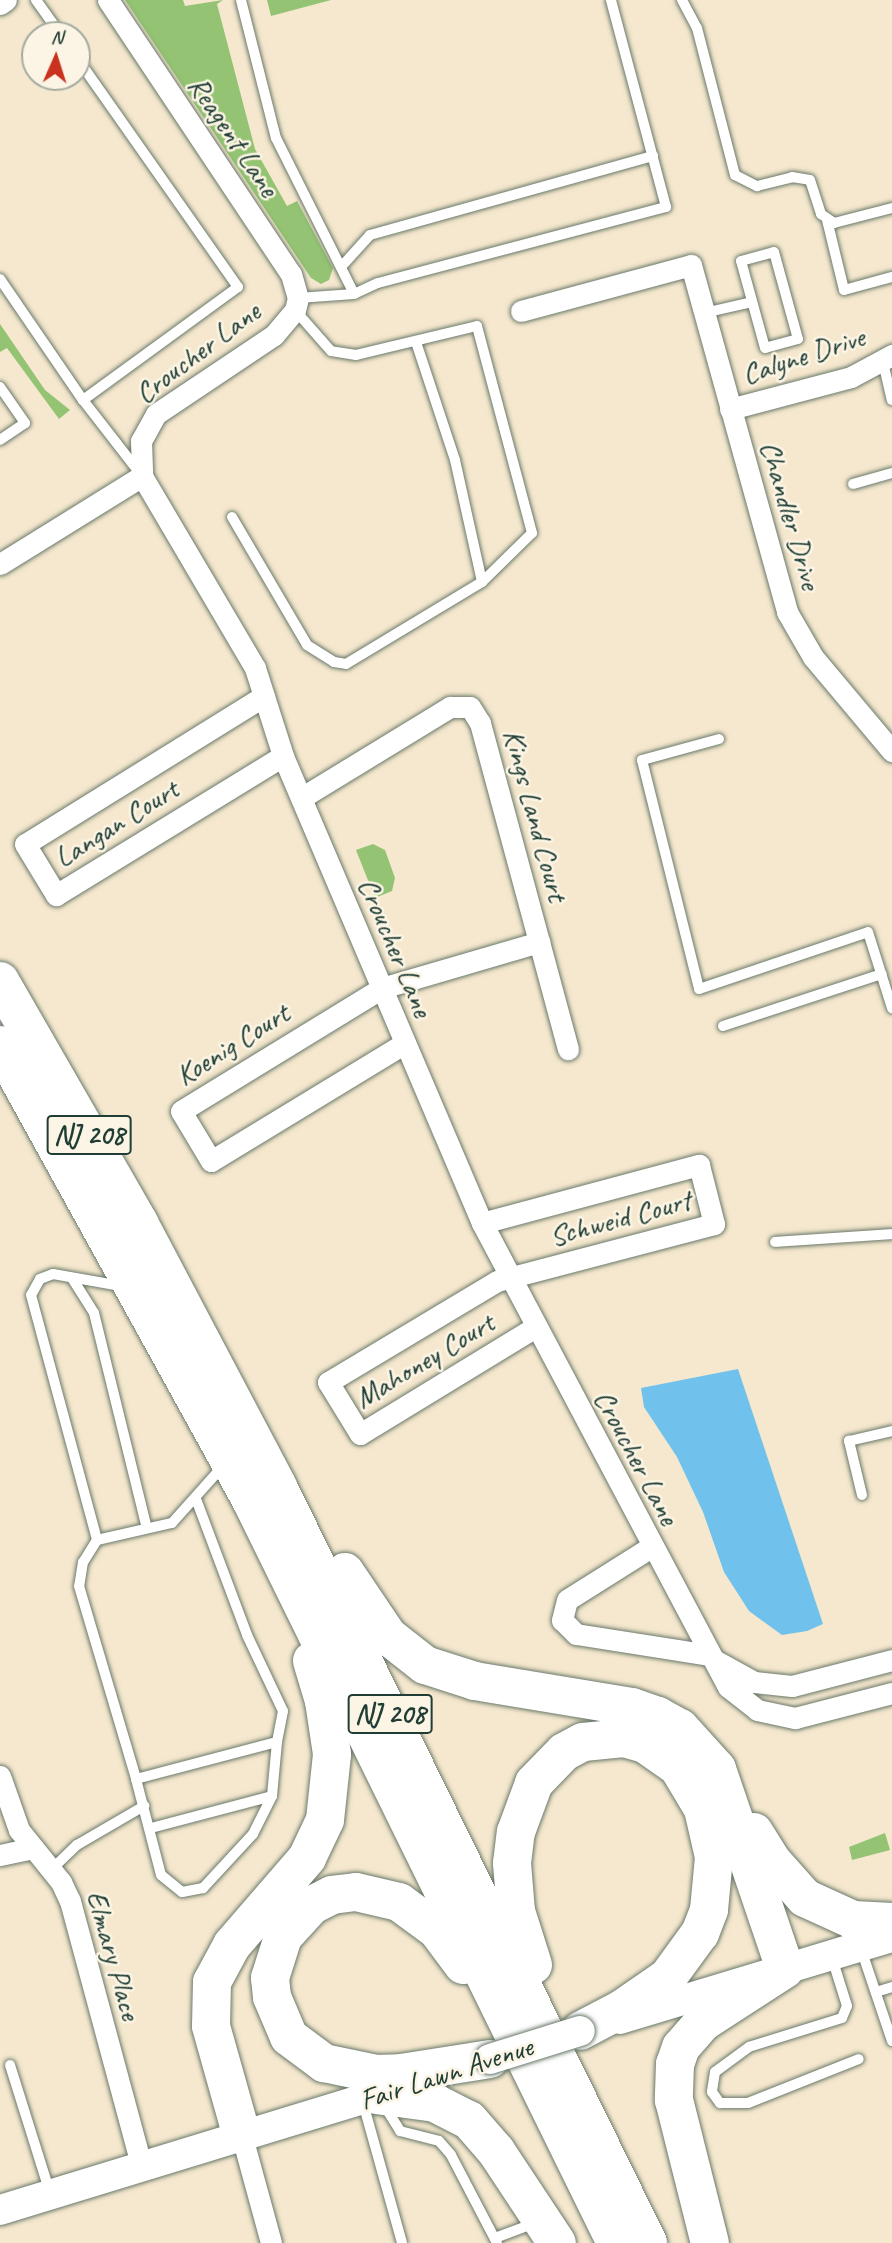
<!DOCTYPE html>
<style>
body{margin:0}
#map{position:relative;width:892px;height:2243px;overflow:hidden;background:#f5e8ce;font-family:Caveat,sans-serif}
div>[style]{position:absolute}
.green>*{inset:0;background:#93c373}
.water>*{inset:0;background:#70c2ec}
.roads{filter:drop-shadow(0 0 2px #6a796a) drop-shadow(0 0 2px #6a796a)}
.lane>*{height:10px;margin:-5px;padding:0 5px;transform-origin:5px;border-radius:5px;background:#fff}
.street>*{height:21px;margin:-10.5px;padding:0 10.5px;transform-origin:10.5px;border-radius:10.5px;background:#fff}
.secondary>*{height:30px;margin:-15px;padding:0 15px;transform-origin:15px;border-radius:15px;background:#fff}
.highway>*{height:38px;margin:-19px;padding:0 19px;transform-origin:19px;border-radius:19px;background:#fff}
.bridges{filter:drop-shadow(0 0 2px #6a796a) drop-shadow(0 0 2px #6a796a)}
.secondary-bridge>*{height:30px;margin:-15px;padding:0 15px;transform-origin:15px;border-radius:15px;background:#fff}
span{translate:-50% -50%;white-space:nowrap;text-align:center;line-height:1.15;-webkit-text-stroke:5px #fcf5e5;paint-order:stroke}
.shield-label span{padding:2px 5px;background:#fcf5e5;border:2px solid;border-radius:5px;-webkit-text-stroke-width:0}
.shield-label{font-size:28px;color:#1f3d34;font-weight:700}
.street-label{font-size:30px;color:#1f3d34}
.north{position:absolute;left:21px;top:21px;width:70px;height:70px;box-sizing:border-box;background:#fcf5e5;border:2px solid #a4ab9e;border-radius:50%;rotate:3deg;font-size:19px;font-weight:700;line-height:28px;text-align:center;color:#1f3d34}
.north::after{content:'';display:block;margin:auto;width:24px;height:32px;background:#c8321e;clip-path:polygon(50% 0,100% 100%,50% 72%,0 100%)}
</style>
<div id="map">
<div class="green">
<i style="clip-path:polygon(125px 0,183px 0,185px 6px,223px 0,217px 4px,255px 149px,287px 206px,297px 201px,333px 268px,329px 280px,321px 284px,311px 278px)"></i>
<i style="clip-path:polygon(267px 0,331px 0,271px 16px)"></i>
<i style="clip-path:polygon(0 324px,45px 390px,70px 410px,59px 419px,7px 348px,0 352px)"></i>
<i style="clip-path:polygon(373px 844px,385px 850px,395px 878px,392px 891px,375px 898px,356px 850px)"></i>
<i style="clip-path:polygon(885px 1833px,890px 1850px,852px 1860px,849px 1847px)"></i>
</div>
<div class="water">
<i style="clip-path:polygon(738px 1369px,823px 1624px,807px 1631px,782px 1635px,749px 1611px,724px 1572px,703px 1512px,677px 1457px,644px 1407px,641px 1388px)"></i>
</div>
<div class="roads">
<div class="lane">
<i style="left:36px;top:0;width:43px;rotate:54.5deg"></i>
<i style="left:241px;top:0;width:142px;rotate:75.8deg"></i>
<i style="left:276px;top:138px;width:174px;rotate:63.4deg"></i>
<i style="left:682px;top:0;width:32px;rotate:62deg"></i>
<i style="left:697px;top:28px;width:152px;rotate:75.5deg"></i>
<i style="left:735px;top:175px;width:25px;rotate:27deg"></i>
<i style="left:757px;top:186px;width:36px;rotate:-14deg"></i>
<i style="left:792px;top:177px;width:18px;rotate:9deg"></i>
<i style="left:810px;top:180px;width:36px;rotate:72deg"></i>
<i style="left:821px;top:214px;width:16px;rotate:35deg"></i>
<i style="left:834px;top:223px;width:60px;rotate:-14.5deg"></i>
<i style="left:77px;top:58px;width:280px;rotate:54.9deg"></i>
<i style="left:238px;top:287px;width:192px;rotate:143.9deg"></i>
<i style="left:827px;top:220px;width:72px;rotate:76.3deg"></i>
<i style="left:844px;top:290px;width:50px;rotate:-15.2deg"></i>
<i style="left:774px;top:252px;width:90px;rotate:74.6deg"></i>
<i style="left:798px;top:339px;width:34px;rotate:165deg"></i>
<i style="left:765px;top:348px;width:90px;rotate:-105.4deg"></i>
<i style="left:741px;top:261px;width:34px;rotate:-15deg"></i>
<i style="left:341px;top:267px;width:43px;rotate:-47.8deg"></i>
<i style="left:370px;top:235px;width:294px;rotate:-15.6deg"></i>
<i style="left:0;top:279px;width:147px;rotate:55.6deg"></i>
<i style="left:83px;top:400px;width:91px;rotate:52.1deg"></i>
<i style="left:298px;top:298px;width:56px;rotate:-4.1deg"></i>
<i style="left:354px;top:294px;width:26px;rotate:-25deg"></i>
<i style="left:378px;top:283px;width:298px;rotate:-14.8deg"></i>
<i style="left:666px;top:207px;width:214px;rotate:-104.9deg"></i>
<i style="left:704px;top:313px;width:49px;rotate:-12.9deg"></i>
<i style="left:416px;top:342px;width:124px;rotate:71.7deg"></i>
<i style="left:455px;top:460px;width:125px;rotate:77.5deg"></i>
<i style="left:883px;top:362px;width:39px;rotate:77deg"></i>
<i style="left:0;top:387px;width:44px;rotate:55.2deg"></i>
<i style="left:25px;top:423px;width:30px;rotate:146deg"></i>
<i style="left:853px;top:484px;width:41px;rotate:-15.8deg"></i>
<i style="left:232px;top:517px;width:148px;rotate:59.6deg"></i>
<i style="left:307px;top:645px;width:32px;rotate:32deg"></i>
<i style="left:334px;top:662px;width:12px;rotate:9deg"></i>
<i style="left:346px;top:664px;width:159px;rotate:-31.1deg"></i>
<i style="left:482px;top:582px;width:70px;rotate:-44.4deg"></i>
<i style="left:532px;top:533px;width:214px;rotate:-104.9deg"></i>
<i style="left:477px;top:326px;width:124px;rotate:166.5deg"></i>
<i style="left:356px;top:355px;width:25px;rotate:-171deg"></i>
<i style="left:331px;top:351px;width:55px;rotate:-131.3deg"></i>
<i style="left:719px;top:739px;width:80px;rotate:164.7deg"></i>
<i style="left:642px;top:760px;width:236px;rotate:76deg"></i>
<i style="left:699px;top:989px;width:178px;rotate:-18.6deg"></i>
<i style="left:868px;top:932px;width:80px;rotate:72.5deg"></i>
<i style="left:723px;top:1026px;width:167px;rotate:-18.1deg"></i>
<i style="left:775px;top:1242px;width:117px;rotate:-3.9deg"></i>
<i style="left:72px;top:1278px;width:41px;rotate:57.8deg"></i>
<i style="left:94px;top:1313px;width:221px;rotate:76.2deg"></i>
<i style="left:121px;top:1286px;width:69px;rotate:-170deg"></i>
<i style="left:53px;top:1274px;width:14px;rotate:159deg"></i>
<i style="left:40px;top:1279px;width:18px;rotate:119deg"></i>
<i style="left:31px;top:1295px;width:254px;rotate:74.9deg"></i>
<i style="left:97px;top:1540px;width:77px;rotate:-12.8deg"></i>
<i style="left:172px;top:1523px;width:76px;rotate:-48.2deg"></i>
<i style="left:862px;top:1495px;width:56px;rotate:-103.5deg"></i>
<i style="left:849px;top:1441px;width:44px;rotate:-13.1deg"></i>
<i style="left:196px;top:1499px;width:145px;rotate:69.4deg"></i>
<i style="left:247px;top:1635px;width:84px;rotate:64.7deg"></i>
<i style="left:283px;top:1711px;width:32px;rotate:101deg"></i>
<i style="left:97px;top:1540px;width:26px;rotate:122deg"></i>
<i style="left:83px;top:1562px;width:24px;rotate:99deg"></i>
<i style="left:79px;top:1586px;width:201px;rotate:73.5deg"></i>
<i style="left:277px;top:1742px;width:54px;rotate:95.3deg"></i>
<i style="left:272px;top:1796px;width:42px;rotate:116.6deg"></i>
<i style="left:253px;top:1834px;width:74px;rotate:132.8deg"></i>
<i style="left:203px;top:1888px;width:21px;rotate:169deg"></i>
<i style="left:182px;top:1892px;width:27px;rotate:-141deg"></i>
<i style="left:161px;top:1875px;width:99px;rotate:-104.6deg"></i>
<i style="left:136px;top:1779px;width:146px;rotate:-14.7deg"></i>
<i style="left:151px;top:1828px;width:125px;rotate:-14.8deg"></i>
<i style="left:52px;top:1869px;width:35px;rotate:-44deg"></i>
<i style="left:77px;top:1845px;width:78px;rotate:-30.2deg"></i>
<i style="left:861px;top:1949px;width:97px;rotate:71.4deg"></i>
<i style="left:832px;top:1958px;width:50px;rotate:72.6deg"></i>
<i style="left:847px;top:2006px;width:13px;rotate:113deg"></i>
<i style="left:842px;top:2018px;width:97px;rotate:162.7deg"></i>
<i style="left:749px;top:2047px;width:42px;rotate:143.7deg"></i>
<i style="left:715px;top:2072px;width:20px;rotate:99deg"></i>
<i style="left:712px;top:2092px;width:14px;rotate:54deg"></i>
<i style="left:720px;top:2103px;width:28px"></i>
<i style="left:748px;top:2103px;width:119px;rotate:-21.6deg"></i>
<i style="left:876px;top:1992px;width:17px;rotate:-17deg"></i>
<i style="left:10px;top:2065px;width:134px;rotate:72.6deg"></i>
<i style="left:363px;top:2103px;width:145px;rotate:74.4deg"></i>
<i style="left:384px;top:2105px;width:31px;rotate:58deg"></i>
<i style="left:400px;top:2131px;width:40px;rotate:14.4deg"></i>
<i style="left:439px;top:2141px;width:18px;rotate:49deg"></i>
<i style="left:451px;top:2155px;width:99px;rotate:62.4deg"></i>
<i style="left:495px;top:2238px;width:43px;rotate:-20.6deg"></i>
</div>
<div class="street">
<i style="left:108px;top:0;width:329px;rotate:56.3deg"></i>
<i style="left:291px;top:274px;width:25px;rotate:74deg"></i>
<i style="left:298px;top:298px;width:12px;rotate:104deg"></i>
<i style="left:295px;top:310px;width:33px;rotate:130deg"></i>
<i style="left:274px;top:335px;width:142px;rotate:146.2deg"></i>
<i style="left:156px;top:414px;width:31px;rotate:119deg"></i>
<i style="left:141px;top:441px;width:35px;rotate:88deg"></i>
<i style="left:142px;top:476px;width:223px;rotate:59.5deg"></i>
<i style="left:255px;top:668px;width:92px;rotate:72.3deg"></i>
<i style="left:283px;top:756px;width:508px;rotate:66.92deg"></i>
<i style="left:482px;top:1223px;width:525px;rotate:62.07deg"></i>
<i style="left:728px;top:1687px;width:37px;rotate:38deg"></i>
<i style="left:757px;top:1710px;width:39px;rotate:12deg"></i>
<i style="left:795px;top:1718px;width:100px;rotate:-14.5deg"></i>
<i style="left:0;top:4px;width:7px;rotate:-34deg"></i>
<i style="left:521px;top:311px;width:176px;rotate:-15.1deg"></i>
<i style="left:691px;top:265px;width:360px;rotate:74.5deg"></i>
<i style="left:787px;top:612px;width:52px;rotate:60deg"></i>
<i style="left:813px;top:657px;width:123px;rotate:50deg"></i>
<i style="left:730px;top:409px;width:125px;rotate:-14.8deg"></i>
<i style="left:851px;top:377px;width:47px;rotate:-28.2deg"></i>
<i style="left:0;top:564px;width:167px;rotate:-31.8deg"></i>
<i style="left:264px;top:696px;width:281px;rotate:148.2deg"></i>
<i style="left:25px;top:844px;width:60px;rotate:58.7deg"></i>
<i style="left:56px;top:895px;width:266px;rotate:-31.5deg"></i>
<i style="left:301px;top:798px;width:175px;rotate:-31.4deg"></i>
<i style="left:450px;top:707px;width:20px"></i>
<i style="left:470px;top:707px;width:19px;rotate:58deg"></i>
<i style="left:480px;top:723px;width:338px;rotate:74.9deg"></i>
<i style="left:405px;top:1043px;width:227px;rotate:148.7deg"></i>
<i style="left:211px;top:1161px;width:58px;rotate:-121deg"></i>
<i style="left:181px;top:1111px;width:236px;rotate:-31.5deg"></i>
<i style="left:382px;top:988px;width:164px;rotate:-16.3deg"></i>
<i style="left:482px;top:1223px;width:225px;rotate:-15deg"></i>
<i style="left:699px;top:1165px;width:61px;rotate:75.7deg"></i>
<i style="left:714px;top:1224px;width:224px;rotate:165.3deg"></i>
<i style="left:497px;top:1281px;width:197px;rotate:149.1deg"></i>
<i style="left:328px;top:1382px;width:61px;rotate:58.4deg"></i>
<i style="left:360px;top:1434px;width:205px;rotate:-31.4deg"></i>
<i style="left:651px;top:1547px;width:99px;rotate:147.8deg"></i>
<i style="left:567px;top:1600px;width:21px;rotate:104deg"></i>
<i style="left:562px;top:1620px;width:20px;rotate:45deg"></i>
<i style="left:576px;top:1634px;width:136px;rotate:8.9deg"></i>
<i style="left:716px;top:1661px;width:43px;rotate:28.9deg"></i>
<i style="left:754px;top:1682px;width:38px;rotate:6deg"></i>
<i style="left:792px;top:1686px;width:103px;rotate:-14.6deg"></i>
<i style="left:0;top:1776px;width:57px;rotate:70.6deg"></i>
<i style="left:19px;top:1830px;width:67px;rotate:51.1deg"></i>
<i style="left:61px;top:1882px;width:21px;rotate:65deg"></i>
<i style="left:70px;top:1901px;width:273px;rotate:74.9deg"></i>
<i style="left:0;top:1855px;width:33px;rotate:-12deg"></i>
<i style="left:241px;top:2133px;width:114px;rotate:74.7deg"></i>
</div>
<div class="secondary">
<i style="left:620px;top:2019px;width:284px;rotate:-16.8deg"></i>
<i style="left:0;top:2210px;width:413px;rotate:-17deg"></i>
</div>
<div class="highway">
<i style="left:0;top:981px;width:279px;rotate:60.1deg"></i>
<i style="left:139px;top:1223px;width:298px;rotate:62.2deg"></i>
<i style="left:278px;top:1487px;width:842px;rotate:63.92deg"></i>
<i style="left:0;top:1045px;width:520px;rotate:61.12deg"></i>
<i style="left:251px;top:1500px;width:828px;rotate:63.84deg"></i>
<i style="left:345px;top:1572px;width:77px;rotate:56.1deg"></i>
<i style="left:388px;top:1636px;width:47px;rotate:38.1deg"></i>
<i style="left:425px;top:1665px;width:52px;rotate:17.7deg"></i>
<i style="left:475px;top:1681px;width:159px;rotate:9.4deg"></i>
<i style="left:632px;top:1707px;width:28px;rotate:19deg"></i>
<i style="left:658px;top:1716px;width:25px;rotate:29deg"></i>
<i style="left:680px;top:1728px;width:55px;rotate:47.9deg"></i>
<i style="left:717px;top:1769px;width:211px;rotate:71.2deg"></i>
<i style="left:785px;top:1969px;width:98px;rotate:147.1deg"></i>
<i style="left:703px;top:2022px;width:33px;rotate:131deg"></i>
<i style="left:681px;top:2047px;width:18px;rotate:109deg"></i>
<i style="left:675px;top:2064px;width:36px;rotate:92deg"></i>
<i style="left:674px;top:2100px;width:147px;rotate:75.9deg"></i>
<i style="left:754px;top:1832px;width:36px;rotate:58deg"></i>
<i style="left:773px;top:1862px;width:48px;rotate:48.4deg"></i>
<i style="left:805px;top:1898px;width:53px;rotate:24.6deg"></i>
<i style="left:853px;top:1920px;width:39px;rotate:3deg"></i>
<i style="left:463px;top:1965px;width:44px;rotate:-126.6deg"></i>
<i style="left:437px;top:1930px;width:47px;rotate:-143.6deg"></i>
<i style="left:399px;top:1902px;width:44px;rotate:-166.9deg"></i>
<i style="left:356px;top:1892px;width:24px;rotate:173deg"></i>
<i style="left:332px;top:1895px;width:22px;rotate:153deg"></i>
<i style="left:312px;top:1905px;width:43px;rotate:132.2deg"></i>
<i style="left:283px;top:1937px;width:43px;rotate:107.6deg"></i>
<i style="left:270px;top:1978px;width:19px;rotate:84deg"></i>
<i style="left:272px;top:1997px;width:43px;rotate:67deg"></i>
<i style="left:289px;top:2037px;width:44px;rotate:36.6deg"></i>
<i style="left:324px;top:2063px;width:53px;rotate:11.9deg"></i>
<i style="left:376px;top:2074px;width:25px;rotate:-2deg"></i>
<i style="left:401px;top:2073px;width:90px;rotate:-8.9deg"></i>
<i style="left:533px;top:1965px;width:57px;rotate:-107.5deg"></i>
<i style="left:516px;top:1911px;width:48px;rotate:-94.8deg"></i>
<i style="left:512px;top:1863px;width:31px;rotate:-83deg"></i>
<i style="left:516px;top:1832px;width:52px;rotate:-69.8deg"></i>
<i style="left:534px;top:1783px;width:43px;rotate:-45.9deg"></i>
<i style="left:564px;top:1752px;width:21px;rotate:-28deg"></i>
<i style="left:583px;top:1742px;width:41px;rotate:-5.6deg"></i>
<i style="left:624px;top:1738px;width:22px;rotate:16deg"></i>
<i style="left:645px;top:1744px;width:40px;rotate:34.9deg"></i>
<i style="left:678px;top:1767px;width:49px;rotate:59.2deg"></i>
<i style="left:703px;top:1809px;width:49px;rotate:77.1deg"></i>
<i style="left:714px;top:1857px;width:53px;rotate:95.4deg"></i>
<i style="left:709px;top:1910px;width:25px;rotate:111deg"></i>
<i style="left:700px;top:1933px;width:54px;rotate:126deg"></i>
<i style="left:668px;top:1977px;width:56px;rotate:145.2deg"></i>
<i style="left:622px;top:2009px;width:47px;rotate:152.4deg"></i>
<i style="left:376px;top:2095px;width:60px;rotate:7.7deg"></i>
<i style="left:435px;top:2103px;width:38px;rotate:27deg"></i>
<i style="left:469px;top:2120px;width:41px;rotate:48.9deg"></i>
<i style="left:496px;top:2151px;width:110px;rotate:56.5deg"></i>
<i style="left:241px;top:2133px;width:111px;rotate:-105.7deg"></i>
<i style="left:211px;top:2026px;width:44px;rotate:-88.7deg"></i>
<i style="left:212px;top:1982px;width:42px;rotate:-61.6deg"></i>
<i style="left:232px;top:1945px;width:115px;rotate:-49.2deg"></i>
<i style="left:307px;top:1858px;width:42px;rotate:-64.7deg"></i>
<i style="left:325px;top:1820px;width:66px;rotate:-83.9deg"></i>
<i style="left:332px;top:1754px;width:54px;rotate:-98.6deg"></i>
<i style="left:324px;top:1701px;width:42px;rotate:-106.7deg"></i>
</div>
</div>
<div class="bridges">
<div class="secondary-bridge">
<i style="left:490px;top:2059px;width:94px;rotate:-17.3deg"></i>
</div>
</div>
<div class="shield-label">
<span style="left:89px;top:1135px">NJ 208</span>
<span style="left:390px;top:1714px">NJ 208</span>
</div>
<div class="street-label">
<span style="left:234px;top:136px;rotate:56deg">Reagent Lane</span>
<span style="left:197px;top:352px;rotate:-37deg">Croucher Lane</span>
<span style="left:803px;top:355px;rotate:-18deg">Calyne Drive</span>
<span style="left:791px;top:515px;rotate:74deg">Chandler Drive</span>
<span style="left:536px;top:815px;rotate:75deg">Kings Land Court</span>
<span style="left:116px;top:823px;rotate:-32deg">Langan Court</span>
<span style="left:396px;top:947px;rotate:67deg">Croucher Lane</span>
<span style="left:232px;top:1044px;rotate:-32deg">Koenig Court</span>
<span style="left:620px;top:1218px;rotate:-15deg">Schweid Court</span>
<span style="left:424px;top:1360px;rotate:-31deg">Mahoney Court</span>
<span style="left:637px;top:1457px;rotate:62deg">Croucher Lane</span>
<span style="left:114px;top:1955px;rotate:74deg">Elmary Place</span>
<span style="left:446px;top:2073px;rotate:-18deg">Fair Lawn Avenue</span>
</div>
<div class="north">N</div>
</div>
